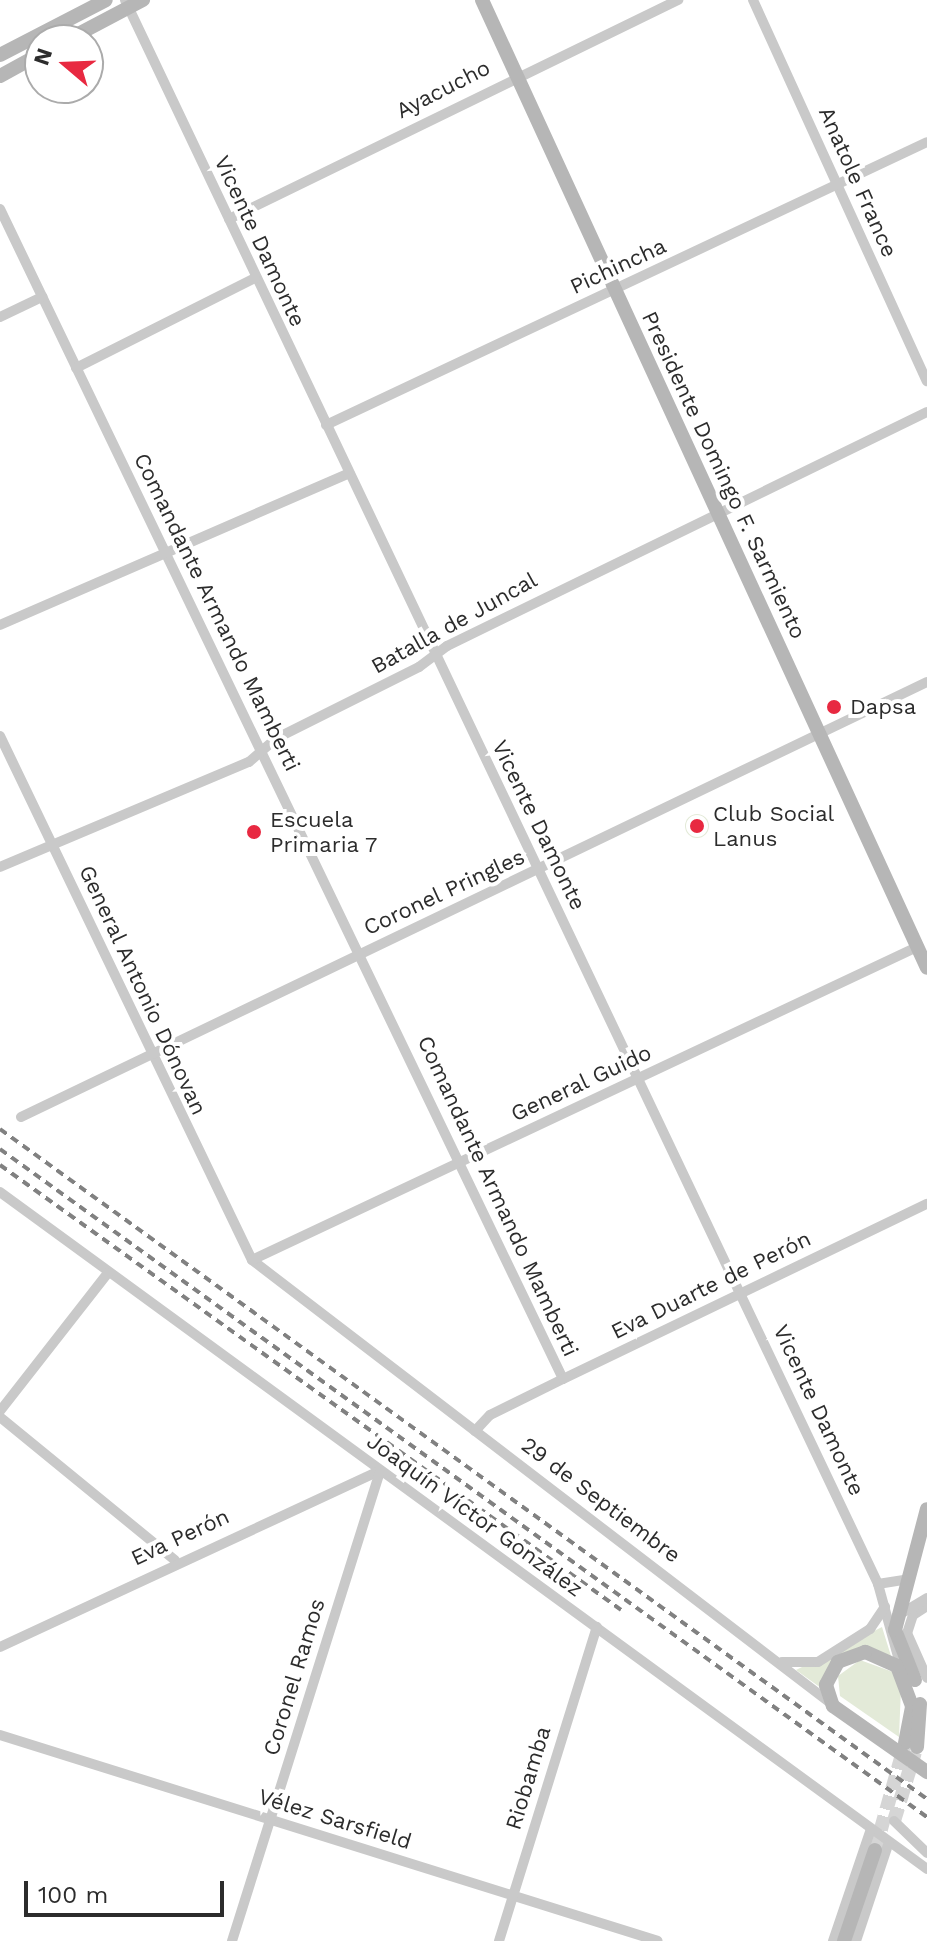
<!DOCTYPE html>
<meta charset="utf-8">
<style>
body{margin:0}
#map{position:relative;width:927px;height:1941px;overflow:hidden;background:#fff;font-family:"Work Sans",sans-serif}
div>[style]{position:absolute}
.green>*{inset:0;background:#e3ead8}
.round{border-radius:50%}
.secondary-tunnel>*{height:14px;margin-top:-7px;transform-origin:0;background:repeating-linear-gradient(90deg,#d5d5d5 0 14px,transparent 0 21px)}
.street>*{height:10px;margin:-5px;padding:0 5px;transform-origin:5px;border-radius:5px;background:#c9c9c9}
.secondary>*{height:14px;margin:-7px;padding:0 7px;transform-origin:7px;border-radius:7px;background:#b6b6b6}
.rail>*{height:4px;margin-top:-2px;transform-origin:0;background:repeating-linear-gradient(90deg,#818181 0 8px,transparent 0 14px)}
.dots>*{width:22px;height:22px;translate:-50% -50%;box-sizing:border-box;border:4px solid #fff;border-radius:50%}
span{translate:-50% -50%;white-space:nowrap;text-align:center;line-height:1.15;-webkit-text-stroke:8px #fff;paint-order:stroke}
.street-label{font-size:22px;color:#2c2c2c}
.poi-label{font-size:22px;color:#2c2c2c}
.left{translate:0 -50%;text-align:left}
.north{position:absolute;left:24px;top:24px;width:80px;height:80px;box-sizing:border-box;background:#fff;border:2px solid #ababab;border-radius:50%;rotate:289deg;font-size:22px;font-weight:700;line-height:32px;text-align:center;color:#2c2c2c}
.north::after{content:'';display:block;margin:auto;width:28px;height:36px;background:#e82941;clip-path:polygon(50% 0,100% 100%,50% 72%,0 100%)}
.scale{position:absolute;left:24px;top:1881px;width:200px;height:36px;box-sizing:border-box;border:4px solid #2c2c2c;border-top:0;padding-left:10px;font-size:24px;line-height:28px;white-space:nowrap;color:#2c2c2c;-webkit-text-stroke:6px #fff;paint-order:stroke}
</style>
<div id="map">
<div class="green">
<i class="round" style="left:685px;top:814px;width:24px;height:24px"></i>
<i style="clip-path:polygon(882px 1627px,891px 1656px,858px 1648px,821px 1688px,796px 1670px)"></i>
<i style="clip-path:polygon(860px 1660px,893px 1672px,901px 1688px,899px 1737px,840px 1696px,838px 1676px)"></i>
</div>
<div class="secondary-tunnel">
<i style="left:894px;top:1821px;width:72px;rotate:-73.1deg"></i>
<i style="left:875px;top:1850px;width:110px;rotate:-74.2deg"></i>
</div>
<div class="street">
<i style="left:125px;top:0;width:1754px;rotate:64.57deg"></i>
<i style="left:878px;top:1584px;width:90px;rotate:74.6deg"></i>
<i style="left:753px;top:0;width:419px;rotate:65.5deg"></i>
<i style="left:0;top:209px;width:1298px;rotate:64.3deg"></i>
<i style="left:229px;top:219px;width:500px;rotate:-26deg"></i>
<i style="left:0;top:317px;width:47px;rotate:-25.5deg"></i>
<i style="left:76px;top:368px;width:200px;rotate:-26.7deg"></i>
<i style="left:326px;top:425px;width:664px;rotate:-25.21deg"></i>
<i style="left:0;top:625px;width:381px;rotate:-23.5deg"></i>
<i style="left:0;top:736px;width:581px;rotate:64.32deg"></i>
<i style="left:252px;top:1260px;width:732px;rotate:37.45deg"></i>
<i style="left:0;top:867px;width:270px;rotate:-22.9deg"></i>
<i style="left:249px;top:762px;width:35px;rotate:-41deg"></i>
<i style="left:275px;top:739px;width:161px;rotate:-26.6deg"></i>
<i style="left:419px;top:667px;width:35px;rotate:-37deg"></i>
<i style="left:447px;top:646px;width:534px;rotate:-25.99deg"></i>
<i style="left:21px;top:1117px;width:1005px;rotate:-25.65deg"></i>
<i style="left:0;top:1192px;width:1148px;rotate:36.14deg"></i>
<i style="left:252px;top:1260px;width:735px;rotate:-25.21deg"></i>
<i style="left:0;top:1411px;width:175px;rotate:-52deg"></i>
<i style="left:0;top:1417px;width:226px;rotate:39.3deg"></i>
<i style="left:475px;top:1431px;width:22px;rotate:-47deg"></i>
<i style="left:490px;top:1415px;width:81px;rotate:-26.3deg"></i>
<i style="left:563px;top:1379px;width:404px;rotate:-25.7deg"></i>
<i style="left:878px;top:1584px;width:31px;rotate:-9deg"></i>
<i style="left:927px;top:1606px;width:17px;rotate:147deg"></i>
<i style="left:913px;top:1615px;width:19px;rotate:108deg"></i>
<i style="left:907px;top:1633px;width:49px;rotate:66deg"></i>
<i style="left:897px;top:1616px;width:35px;rotate:-31deg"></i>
<i style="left:0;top:1647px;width:419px;rotate:-24.9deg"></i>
<i style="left:782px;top:1662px;width:36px"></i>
<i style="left:818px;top:1662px;width:62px;rotate:-32.4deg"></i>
<i style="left:870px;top:1629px;width:27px;rotate:-56deg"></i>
<i style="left:0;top:1735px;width:689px;rotate:17.38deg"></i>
<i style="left:894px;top:1821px;width:46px;rotate:44.1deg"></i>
<i style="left:232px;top:1941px;width:493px;rotate:-72.5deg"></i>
<i style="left:499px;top:1941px;width:329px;rotate:-72.7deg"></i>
<i style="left:833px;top:1941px;width:118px;rotate:-71.3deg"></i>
<i style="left:856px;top:1941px;width:104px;rotate:-71.6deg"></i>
</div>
<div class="secondary">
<i style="left:482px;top:0;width:1065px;rotate:65.31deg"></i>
<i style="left:67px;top:40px;width:86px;rotate:-27.8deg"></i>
<i style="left:0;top:55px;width:119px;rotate:-27.4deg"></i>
<i style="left:0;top:76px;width:46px;rotate:-28.8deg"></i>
<i style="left:915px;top:1680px;width:54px;rotate:-111.8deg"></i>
<i style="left:895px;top:1630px;width:125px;rotate:-75.2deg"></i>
<i style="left:905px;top:1743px;width:38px;rotate:-79deg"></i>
<i style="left:912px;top:1706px;width:43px;rotate:-110.6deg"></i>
<i style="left:897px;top:1666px;width:35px;rotate:-156deg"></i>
<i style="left:865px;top:1652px;width:29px;rotate:160deg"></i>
<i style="left:838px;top:1662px;width:26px;rotate:118deg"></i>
<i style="left:826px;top:1685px;width:22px;rotate:72deg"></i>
<i style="left:833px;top:1706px;width:115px;rotate:35.1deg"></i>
<i style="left:917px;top:1747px;width:43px;rotate:-86deg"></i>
<i style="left:844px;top:1941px;width:96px;rotate:-71.2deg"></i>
</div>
<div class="rail">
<i style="left:0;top:1129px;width:1144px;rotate:35.86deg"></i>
<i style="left:0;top:1149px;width:1143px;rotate:35.78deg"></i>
<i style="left:0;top:1165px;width:764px;rotate:35.62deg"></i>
</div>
<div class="dots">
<i style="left:834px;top:707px;background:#e82941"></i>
<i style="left:697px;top:826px;background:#e82941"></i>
<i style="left:254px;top:832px;background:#e82941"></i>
</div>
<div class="street-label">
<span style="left:443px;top:89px;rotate:-27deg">Ayacucho</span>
<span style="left:858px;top:182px;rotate:66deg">Anatole France</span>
<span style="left:260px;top:241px;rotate:65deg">Vicente Damonte</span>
<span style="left:618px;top:266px;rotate:-25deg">Pichincha</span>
<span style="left:724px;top:475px;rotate:65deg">Presidente Domingo F. Sarmiento</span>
<span style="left:217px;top:612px;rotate:64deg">Comandante Armando Mamberti</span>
<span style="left:454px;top:623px;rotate:-29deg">Batalla de Juncal</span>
<span style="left:539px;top:825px;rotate:64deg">Vicente Damonte</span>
<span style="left:444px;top:892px;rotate:-25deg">Coronel Pringles</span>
<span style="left:143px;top:990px;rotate:65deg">General Antonio Dónovan</span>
<span style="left:581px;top:1083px;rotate:-25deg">General Guido</span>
<span style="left:498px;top:1196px;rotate:65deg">Comandante Armando Mamberti</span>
<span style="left:711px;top:1285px;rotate:-26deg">Eva Duarte de Perón</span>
<span style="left:819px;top:1410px;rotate:65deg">Vicente Damonte</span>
<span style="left:601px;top:1500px;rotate:37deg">29 de Septiembre</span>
<span style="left:475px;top:1515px;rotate:36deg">Joaquín Víctor González</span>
<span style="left:180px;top:1537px;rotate:-25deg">Eva Perón</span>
<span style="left:294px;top:1677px;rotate:-73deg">Coronel Ramos</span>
<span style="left:528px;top:1778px;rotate:-73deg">Riobamba</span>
<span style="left:335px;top:1819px;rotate:17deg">Vélez Sarsfield</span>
</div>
<div class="poi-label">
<span class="left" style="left:850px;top:707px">Dapsa</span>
<span class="left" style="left:713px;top:826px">Club Social<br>Lanus</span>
<span class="left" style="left:270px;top:832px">Escuela<br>Primaria 7</span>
</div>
<div class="north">N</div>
<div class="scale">100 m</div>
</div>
